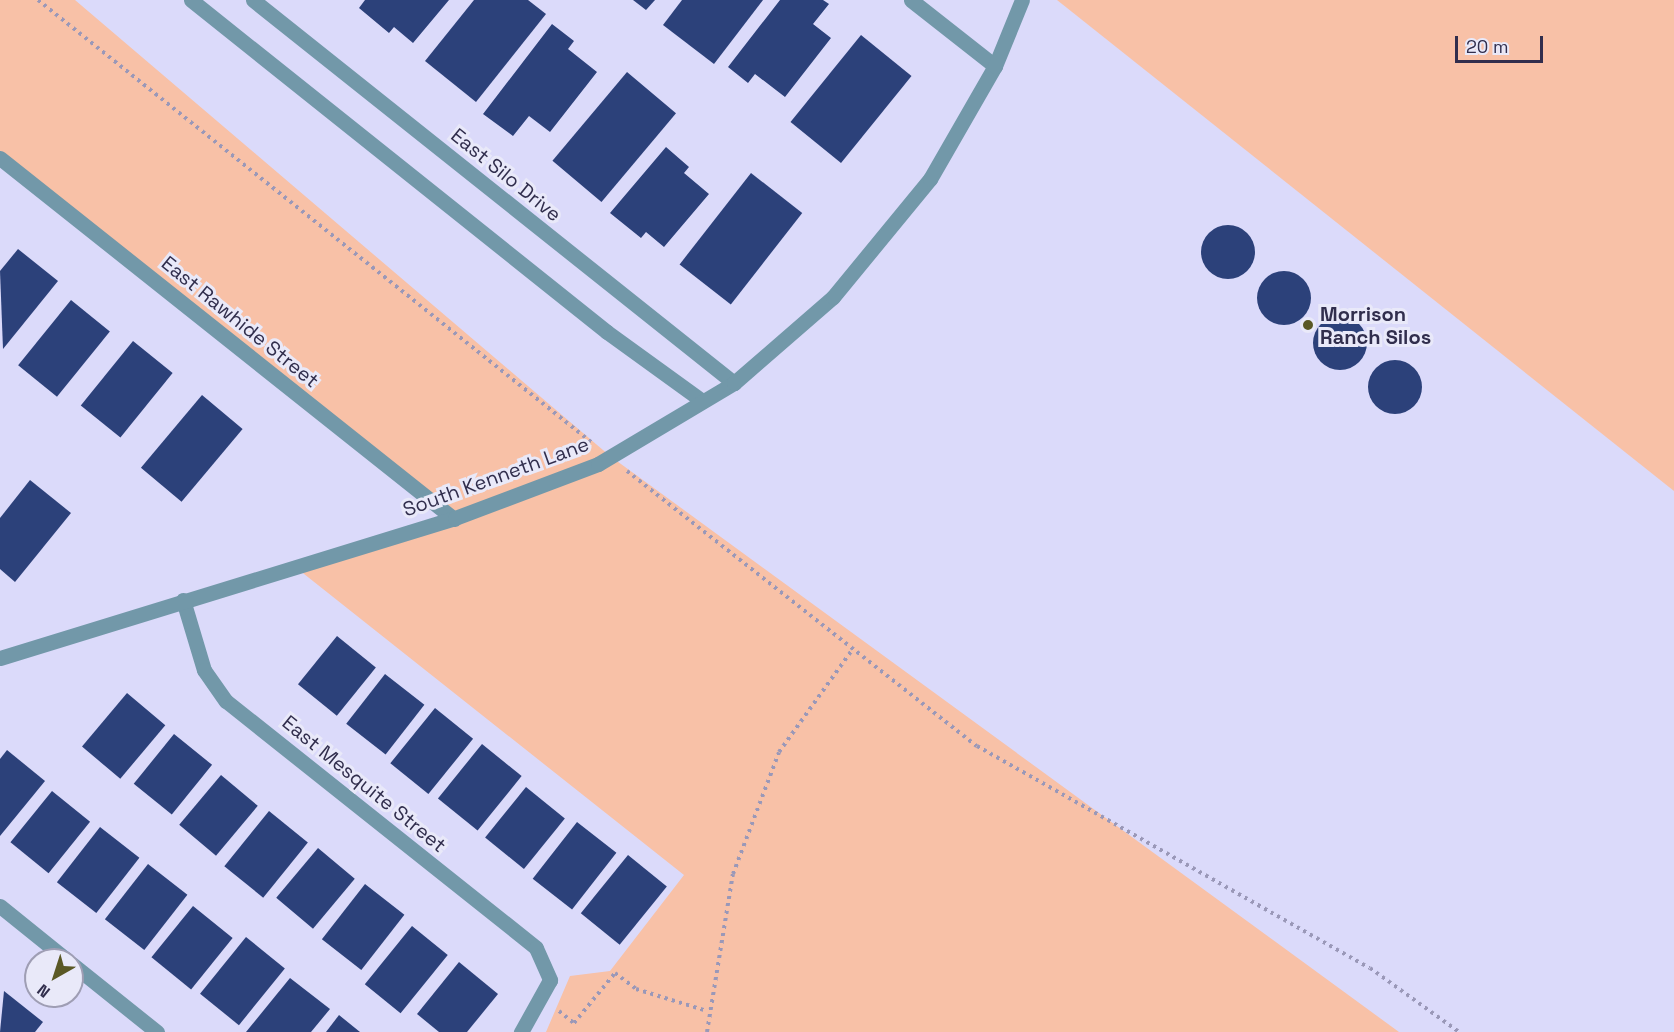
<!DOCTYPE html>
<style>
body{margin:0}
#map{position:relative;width:1674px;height:1032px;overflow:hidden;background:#dbdafa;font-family:"Space Grotesk",sans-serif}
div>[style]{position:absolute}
.green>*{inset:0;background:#f8c1a7}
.building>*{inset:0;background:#2c417a;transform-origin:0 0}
.round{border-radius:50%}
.path>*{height:4px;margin-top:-2px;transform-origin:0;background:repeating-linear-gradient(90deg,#9a98b8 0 3px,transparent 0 7.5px)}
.service>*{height:15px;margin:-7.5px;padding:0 7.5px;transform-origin:7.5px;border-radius:7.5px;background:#7298a9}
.minor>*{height:15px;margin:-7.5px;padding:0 7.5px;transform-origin:7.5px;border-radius:7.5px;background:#7298a9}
.dots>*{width:16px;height:16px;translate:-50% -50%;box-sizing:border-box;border:3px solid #e9e9f9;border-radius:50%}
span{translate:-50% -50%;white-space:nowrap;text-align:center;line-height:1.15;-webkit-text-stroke:6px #e9e9f9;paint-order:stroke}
.street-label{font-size:20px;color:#312e4d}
.poi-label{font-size:20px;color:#312e4d;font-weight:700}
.left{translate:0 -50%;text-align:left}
.north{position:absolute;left:24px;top:948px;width:60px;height:60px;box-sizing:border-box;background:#e9e9f9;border:2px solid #9f9eb4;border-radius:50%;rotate:219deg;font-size:16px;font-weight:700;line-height:24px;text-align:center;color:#312e4d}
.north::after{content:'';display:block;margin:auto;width:21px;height:27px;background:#5a5825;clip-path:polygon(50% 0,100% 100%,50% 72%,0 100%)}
.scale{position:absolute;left:1455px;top:36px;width:88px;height:27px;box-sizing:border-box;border:3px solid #312e4d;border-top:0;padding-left:8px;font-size:18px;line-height:21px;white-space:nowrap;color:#312e4d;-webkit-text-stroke:4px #e9e9f9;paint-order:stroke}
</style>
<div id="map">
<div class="green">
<i style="clip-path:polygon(0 0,75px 0,610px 456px,1399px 1032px,546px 1032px,570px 976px,610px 971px,684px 875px,294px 566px,454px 519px,0 157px)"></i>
<i style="clip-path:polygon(1057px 0,1674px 0,1674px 491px)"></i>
</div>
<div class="building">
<i style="clip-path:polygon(365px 0,449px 0,413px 43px,394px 27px,389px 33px,359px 8px)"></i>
<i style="clip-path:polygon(474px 0,528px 0,546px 14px,476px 102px,425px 61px)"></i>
<i style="clip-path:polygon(633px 0,655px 0,646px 10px)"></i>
<i style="clip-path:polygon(682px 0,763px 0,714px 64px,663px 25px)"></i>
<i style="clip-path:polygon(780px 0,823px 0,829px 4px,813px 24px,831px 38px,785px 97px,755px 74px,748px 83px,728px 67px)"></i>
<i style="clip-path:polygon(552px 24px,574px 41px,568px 49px,597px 72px,550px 132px,529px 116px,513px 136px,483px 114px)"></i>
<i style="left:861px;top:35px;width:65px;height:112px;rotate:39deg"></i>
<i style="left:627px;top:72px;width:64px;height:116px;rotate:40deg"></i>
<i style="clip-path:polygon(666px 147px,689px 167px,684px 173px,709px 194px,664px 247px,646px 232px,641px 238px,610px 213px)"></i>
<i style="left:751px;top:173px;width:65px;height:116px;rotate:38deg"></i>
<i class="round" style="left:1201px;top:225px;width:54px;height:54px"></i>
<i style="clip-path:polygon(18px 249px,58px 281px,3px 349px,0 271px)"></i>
<i class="round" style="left:1257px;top:271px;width:54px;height:54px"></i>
<i style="left:71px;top:300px;width:50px;height:84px;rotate:39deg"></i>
<i class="round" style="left:1313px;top:316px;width:54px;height:54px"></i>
<i style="left:133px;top:341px;width:51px;height:83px;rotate:39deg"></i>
<i class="round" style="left:1368px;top:360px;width:54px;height:54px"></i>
<i style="left:202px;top:395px;width:53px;height:95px;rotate:40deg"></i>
<i style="clip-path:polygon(30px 480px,71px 513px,15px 582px,0 569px,0 518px)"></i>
<i style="left:337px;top:636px;width:50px;height:62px;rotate:39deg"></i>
<i style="left:385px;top:674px;width:50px;height:63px;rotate:38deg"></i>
<i style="left:127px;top:693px;width:50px;height:70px;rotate:40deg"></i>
<i style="left:435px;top:708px;width:49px;height:71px;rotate:39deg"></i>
<i style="left:174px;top:734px;width:49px;height:64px;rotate:39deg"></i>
<i style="left:482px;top:744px;width:51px;height:70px;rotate:39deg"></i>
<i style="clip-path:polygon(7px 750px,45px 781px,0 836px,0 759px)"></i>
<i style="left:221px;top:775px;width:48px;height:65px;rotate:40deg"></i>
<i style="left:526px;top:787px;width:50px;height:65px;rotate:39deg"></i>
<i style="left:52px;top:791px;width:49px;height:66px;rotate:39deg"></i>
<i style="left:269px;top:811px;width:50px;height:71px;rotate:39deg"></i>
<i style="left:577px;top:822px;width:50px;height:72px;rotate:38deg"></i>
<i style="left:100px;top:827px;width:50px;height:70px;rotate:38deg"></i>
<i style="left:318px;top:848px;width:48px;height:65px;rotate:40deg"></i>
<i style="left:628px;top:855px;width:50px;height:75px;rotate:39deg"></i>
<i style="left:148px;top:864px;width:50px;height:70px;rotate:38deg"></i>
<i style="left:365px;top:884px;width:50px;height:70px;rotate:38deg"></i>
<i style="left:193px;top:906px;width:51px;height:66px;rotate:39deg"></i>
<i style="left:412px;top:926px;width:46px;height:75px;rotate:39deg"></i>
<i style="left:246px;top:937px;width:50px;height:73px;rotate:39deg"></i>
<i style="clip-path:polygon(459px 962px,498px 994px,467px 1032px,439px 1032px,417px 1014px)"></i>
<i style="clip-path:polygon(290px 978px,330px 1009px,311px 1032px,246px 1032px)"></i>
<i style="clip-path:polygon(4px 991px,43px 1022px,35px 1032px,0 1032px)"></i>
<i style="clip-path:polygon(339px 1015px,360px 1032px,326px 1032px)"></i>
</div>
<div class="path">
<i style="left:38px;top:0;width:708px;rotate:38.63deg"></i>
<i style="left:627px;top:471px;width:445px;rotate:38.2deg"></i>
<i style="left:977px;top:746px;width:451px;rotate:29.5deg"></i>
<i style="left:1370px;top:968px;width:110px;rotate:35.7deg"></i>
<i style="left:559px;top:1011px;width:19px;rotate:39deg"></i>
<i style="left:574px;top:1023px;width:65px;rotate:-50.6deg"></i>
<i style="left:615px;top:973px;width:26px;rotate:37deg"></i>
<i style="left:636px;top:989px;width:74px;rotate:17.2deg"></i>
<i style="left:707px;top:1032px;width:160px;rotate:-80.7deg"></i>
<i style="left:733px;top:874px;width:130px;rotate:-69.3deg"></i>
<i style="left:779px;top:752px;width:125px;rotate:-54.4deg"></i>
</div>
<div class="service">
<i style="left:191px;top:0;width:532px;rotate:38.59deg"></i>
<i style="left:607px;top:332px;width:116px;rotate:35.9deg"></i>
</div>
<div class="minor">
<i style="left:253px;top:0;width:615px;rotate:38.53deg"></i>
<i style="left:911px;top:0;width:107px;rotate:38.2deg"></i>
<i style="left:0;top:158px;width:580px;rotate:38.49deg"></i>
<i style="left:183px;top:600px;width:73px;rotate:73.3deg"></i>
<i style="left:204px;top:670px;width:38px;rotate:55deg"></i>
<i style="left:226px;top:701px;width:396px;rotate:38.5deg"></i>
<i style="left:536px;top:948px;width:35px;rotate:66deg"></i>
<i style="left:550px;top:980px;width:60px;rotate:119.1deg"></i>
<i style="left:0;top:658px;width:476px;rotate:-17.1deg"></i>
<i style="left:455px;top:518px;width:153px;rotate:-20.7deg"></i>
<i style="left:598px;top:464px;width:158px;rotate:-30.8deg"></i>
<i style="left:734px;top:383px;width:131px;rotate:-41deg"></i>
<i style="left:833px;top:297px;width:153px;rotate:-50.6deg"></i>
<i style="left:930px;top:179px;width:130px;rotate:-60.1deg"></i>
<i style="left:995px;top:66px;width:71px;rotate:-67.8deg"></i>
<i style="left:0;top:906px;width:86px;rotate:38.9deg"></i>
<i style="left:72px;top:964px;width:109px;rotate:38.7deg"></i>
</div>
<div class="dots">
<i style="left:1308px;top:325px;background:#5a5825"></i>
</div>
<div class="street-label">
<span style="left:506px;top:175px;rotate:39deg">East Silo Drive</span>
<span style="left:240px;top:322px;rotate:39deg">East Rawhide Street</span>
<span style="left:496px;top:477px;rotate:-20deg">South Kenneth Lane</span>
<span style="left:364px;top:784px;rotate:39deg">East Mesquite Street</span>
</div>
<div class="poi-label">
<span class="left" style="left:1320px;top:326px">Morrison<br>Ranch Silos</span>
</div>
<div class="north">N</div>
<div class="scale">20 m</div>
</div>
